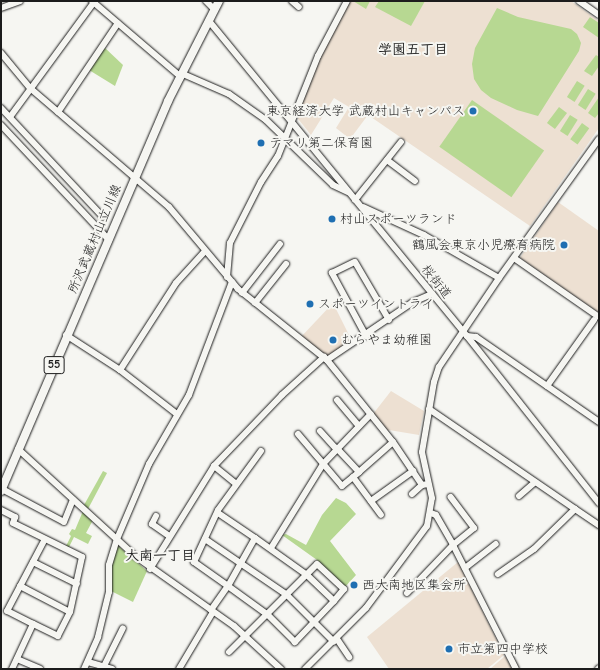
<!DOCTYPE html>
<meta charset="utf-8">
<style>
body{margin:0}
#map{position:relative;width:600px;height:670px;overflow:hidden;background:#f6f6f2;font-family:"Comic Neue","Klee One",sans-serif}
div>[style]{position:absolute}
.built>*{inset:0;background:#ede0d2}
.green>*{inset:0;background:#b7d892;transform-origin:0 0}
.roads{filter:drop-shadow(0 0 1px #1c1c1c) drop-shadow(0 0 1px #1c1c1c)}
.minor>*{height:6px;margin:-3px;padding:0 3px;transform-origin:3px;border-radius:3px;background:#f6f6f2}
.major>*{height:8px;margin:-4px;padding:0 4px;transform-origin:4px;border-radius:4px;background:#f6f6f2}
.dots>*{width:11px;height:11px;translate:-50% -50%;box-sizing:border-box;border:2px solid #f6f6f2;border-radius:50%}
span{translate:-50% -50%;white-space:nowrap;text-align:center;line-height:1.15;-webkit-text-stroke:4px #f6f6f2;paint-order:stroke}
.shield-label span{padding:1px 3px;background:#f6f6f2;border:1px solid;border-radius:3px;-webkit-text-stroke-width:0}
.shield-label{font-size:12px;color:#1c1c1c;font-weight:700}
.poi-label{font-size:13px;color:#1c1c1c}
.right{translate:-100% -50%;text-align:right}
.left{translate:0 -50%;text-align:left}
.street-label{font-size:13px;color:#1c1c1c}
.neighbourhood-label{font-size:14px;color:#1c1c1c;font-weight:700}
.frame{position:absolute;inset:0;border:2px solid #1c1c1c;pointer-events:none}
</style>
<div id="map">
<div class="built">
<i style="clip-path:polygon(349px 1px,571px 1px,599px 21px,599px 128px,530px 226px,368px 115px,350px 139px,336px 128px,349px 107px,334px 98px,311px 135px,295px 115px,312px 71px)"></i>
<i style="clip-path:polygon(558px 202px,599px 231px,599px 313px,520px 258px)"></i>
<i style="clip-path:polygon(333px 303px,353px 343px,327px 358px,300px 338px)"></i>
<i style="clip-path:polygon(391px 391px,424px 411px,419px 435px,389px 430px,387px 432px,373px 414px)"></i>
<i style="clip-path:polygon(458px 562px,504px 655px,487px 669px,389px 669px,367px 637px)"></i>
<i style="clip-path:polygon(505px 656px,512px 669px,490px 669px)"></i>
</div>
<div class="green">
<i style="clip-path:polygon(353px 1px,370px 1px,366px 9px)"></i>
<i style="clip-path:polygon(379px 1px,425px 1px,411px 26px,375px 7px)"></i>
<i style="clip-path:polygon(497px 8px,518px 17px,571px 29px,577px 34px,581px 43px,579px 51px,538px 116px,517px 110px,491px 98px,481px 90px,474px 79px,472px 64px,475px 48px)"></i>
<i style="clip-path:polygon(590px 17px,599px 23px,599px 38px,583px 27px)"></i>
<i style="clip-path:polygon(104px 47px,123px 65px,115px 86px,89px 70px)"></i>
<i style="clip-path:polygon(596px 55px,599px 57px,599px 66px,592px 76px,584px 71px)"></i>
<i style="left:577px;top:81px;width:9px;height:19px;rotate:32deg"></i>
<i style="left:588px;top:89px;width:9px;height:19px;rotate:32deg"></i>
<i style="clip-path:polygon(599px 97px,599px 113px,595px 118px,588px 113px)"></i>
<i style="left:472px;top:100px;width:88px;height:57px;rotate:35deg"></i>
<i style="left:559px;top:107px;width:10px;height:20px;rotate:37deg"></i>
<i style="left:570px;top:115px;width:9px;height:19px;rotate:32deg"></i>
<i style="left:582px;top:123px;width:9px;height:20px;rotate:36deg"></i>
<i style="clip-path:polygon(103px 471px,107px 473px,88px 509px,84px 505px)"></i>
<i style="clip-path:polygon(336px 498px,346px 503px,356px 514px,330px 541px,356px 575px,345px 587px,317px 560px,282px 535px,286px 534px,306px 545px,322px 515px)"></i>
<i style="clip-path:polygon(83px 511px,93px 520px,86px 533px,92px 536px,88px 544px,74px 537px,68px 549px,65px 548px,71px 536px,69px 534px,72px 529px,75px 530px)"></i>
<i style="clip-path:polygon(116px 544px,147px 571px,133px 602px,111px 591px,111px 568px)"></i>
</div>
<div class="roads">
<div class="minor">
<i style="left:92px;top:1px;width:117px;rotate:40.5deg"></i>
<i style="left:206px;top:1px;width:11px;rotate:45deg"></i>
<i style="left:292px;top:1px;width:9px;rotate:41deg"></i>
<i style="left:579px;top:1px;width:24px;rotate:35deg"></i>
<i style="left:1px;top:8px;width:20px;rotate:-20deg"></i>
<i style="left:209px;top:21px;width:407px;rotate:50.7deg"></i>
<i style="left:467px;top:336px;width:213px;rotate:51.7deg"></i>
<i style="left:1px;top:53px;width:45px;rotate:50.4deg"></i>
<i style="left:30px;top:88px;width:183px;rotate:40.6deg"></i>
<i style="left:169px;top:207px;width:107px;rotate:49.9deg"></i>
<i style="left:238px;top:289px;width:114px;rotate:38.6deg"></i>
<i style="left:327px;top:360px;width:105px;rotate:51.2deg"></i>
<i style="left:393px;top:442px;width:52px;rotate:56deg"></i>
<i style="left:422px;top:485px;width:6px;rotate:-9deg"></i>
<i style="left:183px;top:74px;width:50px;rotate:23.5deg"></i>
<i style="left:229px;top:94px;width:45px;rotate:35.1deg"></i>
<i style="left:266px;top:120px;width:93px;rotate:44.1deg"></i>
<i style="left:333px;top:185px;width:17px;rotate:25deg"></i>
<i style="left:1px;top:108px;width:149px;rotate:46.9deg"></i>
<i style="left:58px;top:112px;width:107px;rotate:-56deg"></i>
<i style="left:10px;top:117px;width:144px;rotate:-53.8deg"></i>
<i style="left:1px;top:125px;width:158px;rotate:46.8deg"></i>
<i style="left:387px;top:160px;width:35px;rotate:37deg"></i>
<i style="left:355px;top:200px;width:74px;rotate:-51.6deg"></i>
<i style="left:363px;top:207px;width:67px;rotate:24.7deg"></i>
<i style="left:424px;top:235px;width:86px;rotate:29.8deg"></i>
<i style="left:514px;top:258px;width:103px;rotate:34.8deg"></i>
<i style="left:227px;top:277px;width:34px;rotate:-85deg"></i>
<i style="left:230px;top:243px;width:68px;rotate:-63.1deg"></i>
<i style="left:261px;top:182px;width:31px;rotate:-57deg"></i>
<i style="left:278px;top:156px;width:108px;rotate:-68.2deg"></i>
<i style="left:318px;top:56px;width:62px;rotate:-62.2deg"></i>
<i style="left:242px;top:293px;width:62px;rotate:-52.2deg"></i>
<i style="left:255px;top:303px;width:50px;rotate:-51.5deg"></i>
<i style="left:66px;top:335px;width:64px;rotate:32.9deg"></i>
<i style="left:120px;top:370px;width:72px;rotate:37.7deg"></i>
<i style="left:366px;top:336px;width:72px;rotate:-118.4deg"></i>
<i style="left:332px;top:273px;width:25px;rotate:-26deg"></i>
<i style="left:355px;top:262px;width:67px;rotate:59.6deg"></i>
<i style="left:467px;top:336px;width:9px;rotate:6deg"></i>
<i style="left:476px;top:337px;width:150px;rotate:34.6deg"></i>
<i style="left:327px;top:360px;width:104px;rotate:-34deg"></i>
<i style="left:413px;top:302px;width:21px;rotate:-23deg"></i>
<i style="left:120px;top:370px;width:103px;rotate:-57.2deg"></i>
<i style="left:176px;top:283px;width:43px;rotate:-47.8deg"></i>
<i style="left:547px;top:386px;width:81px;rotate:-54.5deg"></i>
<i style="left:337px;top:400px;width:34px;rotate:50deg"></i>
<i style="left:429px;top:409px;width:177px;rotate:34.4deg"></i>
<i style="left:575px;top:509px;width:57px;rotate:135.7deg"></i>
<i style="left:534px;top:549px;width:44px;rotate:145.2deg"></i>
<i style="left:320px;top:431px;width:24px;rotate:48deg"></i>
<i style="left:298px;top:434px;width:68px;rotate:49.8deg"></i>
<i style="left:342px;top:486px;width:22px;rotate:-39deg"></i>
<i style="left:359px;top:472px;width:33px;rotate:-133deg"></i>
<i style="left:18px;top:449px;width:159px;rotate:42.4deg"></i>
<i style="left:135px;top:556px;width:121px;rotate:35.3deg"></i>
<i style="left:234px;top:626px;width:64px;rotate:42.5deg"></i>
<i style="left:214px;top:466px;width:28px;rotate:39deg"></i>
<i style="left:359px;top:472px;width:45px;rotate:-41.4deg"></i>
<i style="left:353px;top:477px;width:47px;rotate:53.6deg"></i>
<i style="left:2px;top:489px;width:70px;rotate:28deg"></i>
<i style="left:64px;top:522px;width:24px;rotate:-68deg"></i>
<i style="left:412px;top:494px;width:13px;rotate:-42deg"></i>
<i style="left:519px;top:496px;width:21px;rotate:-41deg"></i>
<i style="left:371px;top:501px;width:52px;rotate:-35.5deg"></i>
<i style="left:575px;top:509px;width:29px;rotate:34deg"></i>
<i style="left:1px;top:510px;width:16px;rotate:27deg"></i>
<i style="left:15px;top:517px;width:6px;rotate:108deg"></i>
<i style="left:13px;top:523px;width:77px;rotate:26.2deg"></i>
<i style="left:82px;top:557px;width:56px;rotate:102.3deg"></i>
<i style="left:70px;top:612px;width:27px;rotate:117deg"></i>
<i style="left:58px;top:636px;width:28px;rotate:-154deg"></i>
<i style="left:33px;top:624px;width:50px;rotate:115deg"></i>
<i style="left:218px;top:513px;width:45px;rotate:34deg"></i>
<i style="left:431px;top:513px;width:5px;rotate:22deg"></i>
<i style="left:436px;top:515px;width:34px;rotate:60deg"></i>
<i style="left:453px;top:545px;width:139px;rotate:63.1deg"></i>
<i style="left:156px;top:516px;width:9px;rotate:117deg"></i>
<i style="left:152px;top:524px;width:21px;rotate:35deg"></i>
<i style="left:205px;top:539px;width:99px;rotate:34.3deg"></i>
<i style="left:287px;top:595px;width:66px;rotate:45deg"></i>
<i style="left:271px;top:548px;width:99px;rotate:-58.2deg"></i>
<i style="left:323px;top:464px;width:69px;rotate:-46.2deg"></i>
<i style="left:33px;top:562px;width:49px;rotate:26.6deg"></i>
<i style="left:465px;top:568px;width:39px;rotate:-38deg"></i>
<i style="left:150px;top:569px;width:121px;rotate:-58.1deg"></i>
<i style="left:214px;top:466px;width:98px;rotate:-46.2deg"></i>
<i style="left:282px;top:395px;width:57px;rotate:-42.1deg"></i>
<i style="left:20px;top:586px;width:56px;rotate:27.5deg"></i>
<i style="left:407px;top:593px;width:66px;rotate:-46.2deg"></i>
<i style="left:453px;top:545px;width:27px;rotate:-39deg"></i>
<i style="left:474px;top:528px;width:39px;rotate:-127deg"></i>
<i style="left:211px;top:610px;width:29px;rotate:-55deg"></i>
<i style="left:228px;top:586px;width:55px;rotate:-60.6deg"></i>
<i style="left:255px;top:538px;width:64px;rotate:35.4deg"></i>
<i style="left:307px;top:575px;width:37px;rotate:44deg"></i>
<i style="left:334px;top:601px;width:57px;rotate:133.6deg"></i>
<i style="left:295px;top:642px;width:38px;rotate:-135deg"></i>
<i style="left:268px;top:615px;width:49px;rotate:-144.1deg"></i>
<i style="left:228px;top:586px;width:42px;rotate:-144.8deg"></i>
<i style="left:194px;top:562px;width:57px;rotate:-65.2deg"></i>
<i style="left:218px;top:510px;width:73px;rotate:-53.9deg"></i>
<i style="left:33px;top:624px;width:29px;rotate:-153deg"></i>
<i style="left:7px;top:611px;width:81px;rotate:-62.2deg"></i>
<i style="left:337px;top:639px;width:22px;rotate:56deg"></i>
<i style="left:229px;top:652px;width:124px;rotate:-45deg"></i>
<i style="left:317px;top:564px;width:37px;rotate:43deg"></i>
<i style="left:344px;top:589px;width:16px;rotate:130deg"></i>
<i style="left:17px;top:659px;width:25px;rotate:23deg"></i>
<i style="left:88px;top:662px;width:25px;rotate:16deg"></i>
<i style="left:104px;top:666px;width:42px;rotate:-63.4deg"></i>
<i style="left:84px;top:669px;width:35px;rotate:-66deg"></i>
<i style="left:98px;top:637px;width:46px;rotate:-76.3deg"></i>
<i style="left:109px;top:592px;width:27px;rotate:-90deg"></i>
<i style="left:109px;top:565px;width:27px;rotate:-73deg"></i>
<i style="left:117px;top:539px;width:82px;rotate:-66.9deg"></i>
<i style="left:149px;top:464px;width:80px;rotate:-59.9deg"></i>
<i style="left:189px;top:395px;width:121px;rotate:-69.2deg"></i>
<i style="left:179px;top:669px;width:66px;rotate:-59.2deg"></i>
<i style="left:305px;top:669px;width:86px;rotate:-45deg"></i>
<i style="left:366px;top:608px;width:102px;rotate:-53.4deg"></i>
<i style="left:427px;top:526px;width:28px;rotate:-80deg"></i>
<i style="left:432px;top:498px;width:47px;rotate:-102.3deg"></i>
<i style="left:422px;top:452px;width:71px;rotate:-80.3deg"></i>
<i style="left:434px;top:382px;width:16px;rotate:-72deg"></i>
<i style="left:439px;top:367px;width:107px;rotate:-56deg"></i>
<i style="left:499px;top:278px;width:171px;rotate:-54.3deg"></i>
<i style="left:598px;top:669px;width:1px;rotate:-45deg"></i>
</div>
<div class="major">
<i style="left:1px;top:491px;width:424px;rotate:-66.8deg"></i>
<i style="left:168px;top:101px;width:112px;rotate:-63deg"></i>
</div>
</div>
<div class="dots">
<i style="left:473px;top:111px;background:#1f6fb2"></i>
<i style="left:261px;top:143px;background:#1f6fb2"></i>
<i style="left:332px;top:219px;background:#1f6fb2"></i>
<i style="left:564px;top:245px;background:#1f6fb2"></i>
<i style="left:310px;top:304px;background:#1f6fb2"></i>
<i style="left:333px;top:340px;background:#1f6fb2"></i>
<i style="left:354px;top:585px;background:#1f6fb2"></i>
<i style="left:449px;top:649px;background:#1f6fb2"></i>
</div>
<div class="shield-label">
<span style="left:54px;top:365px">55</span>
</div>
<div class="poi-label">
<span class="right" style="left:465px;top:111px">東京経済大学 武蔵村山キャンパス</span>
<span class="left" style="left:269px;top:143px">テマリ第二保育園</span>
<span class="left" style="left:340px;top:219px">村山スポーツランド</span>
<span class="right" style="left:555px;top:245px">鶴風会東京小児療育病院</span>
<span class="left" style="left:318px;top:304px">スポーツイントライ</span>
<span class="left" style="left:341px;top:340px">むらやま幼稚園</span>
<span class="left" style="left:362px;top:585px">西大南地区集会所</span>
<span class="left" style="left:457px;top:649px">市立第四中学校</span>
</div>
<div class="street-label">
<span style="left:95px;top:239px;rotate:-67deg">所沢武蔵村山立川線</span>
<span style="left:436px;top:282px;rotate:51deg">桜街道</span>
</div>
<div class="neighbourhood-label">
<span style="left:413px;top:50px">学園五丁目</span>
<span style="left:160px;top:556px">大南一丁目</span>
</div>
<div class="frame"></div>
</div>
